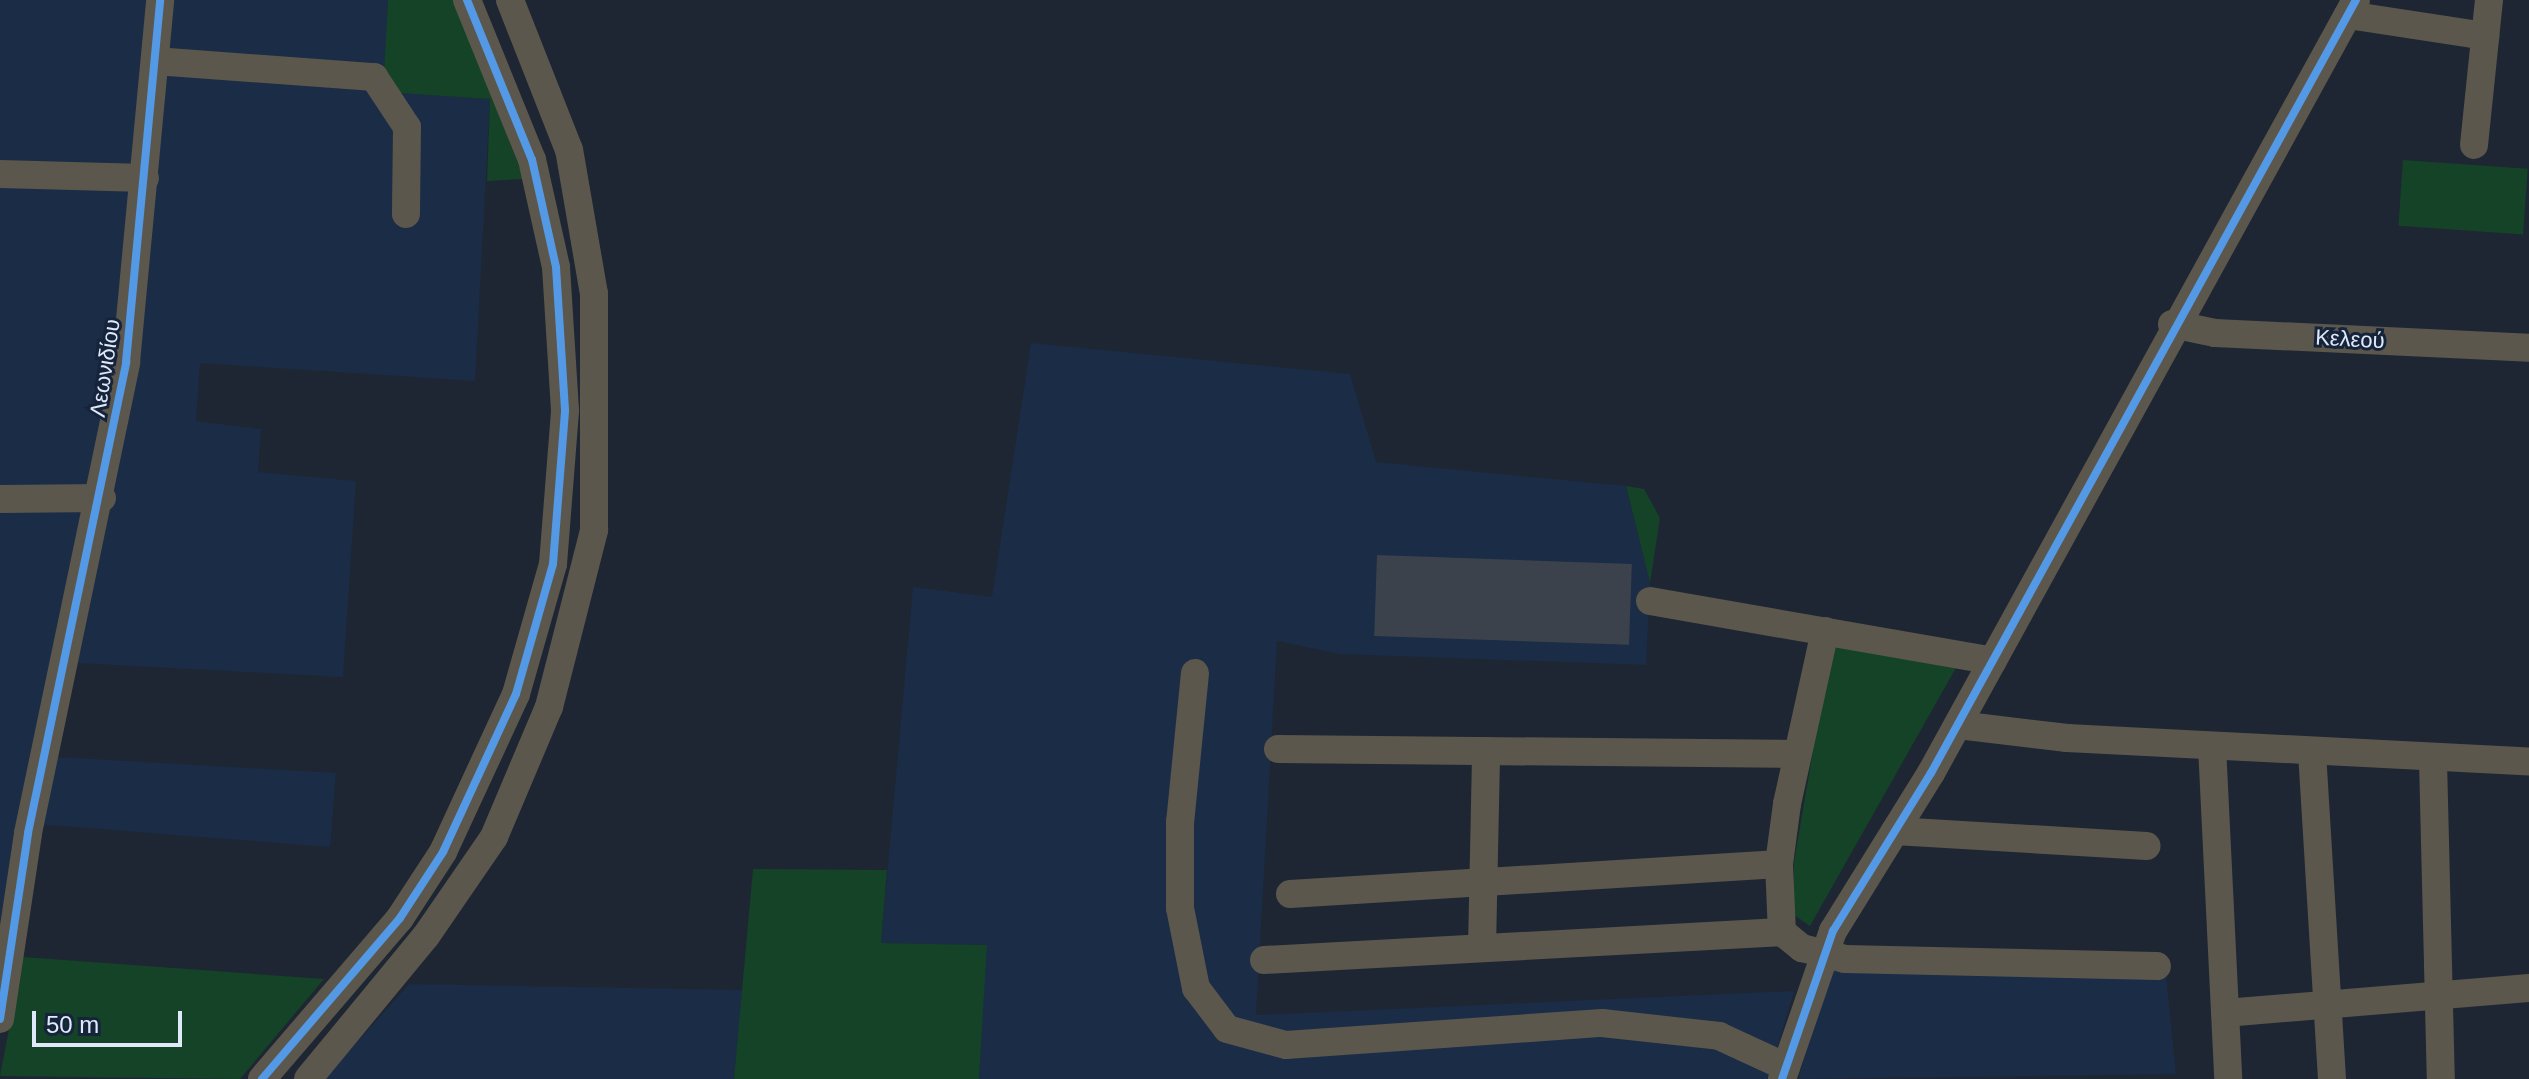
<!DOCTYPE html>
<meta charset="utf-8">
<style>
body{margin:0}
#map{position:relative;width:2529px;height:1079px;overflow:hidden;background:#1e2633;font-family:Helvetica,sans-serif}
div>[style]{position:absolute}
.built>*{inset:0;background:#1b2c46}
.green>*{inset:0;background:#144327;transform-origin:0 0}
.building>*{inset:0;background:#3b424c;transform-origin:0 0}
.minor>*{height:28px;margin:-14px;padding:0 14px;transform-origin:14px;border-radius:14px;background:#5b574c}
.cycleway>*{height:8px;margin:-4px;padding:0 4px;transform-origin:4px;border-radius:4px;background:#5399e6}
span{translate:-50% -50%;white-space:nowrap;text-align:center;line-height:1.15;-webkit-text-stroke:6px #16243b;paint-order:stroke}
.street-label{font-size:22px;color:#dfe9f9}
.scale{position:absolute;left:32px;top:1011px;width:150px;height:36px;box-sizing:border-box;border:4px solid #dfe9f9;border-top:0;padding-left:10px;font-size:24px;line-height:28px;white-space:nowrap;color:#dfe9f9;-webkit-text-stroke:6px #16243b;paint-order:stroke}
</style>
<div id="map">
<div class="built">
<i style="clip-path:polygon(0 0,388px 0,384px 92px,490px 99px,475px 381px,200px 363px,196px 421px,261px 429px,258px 472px,356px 481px,343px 677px,58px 662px,40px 756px,336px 773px,330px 847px,23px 823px,0 985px)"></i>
<i style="clip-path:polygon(1031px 343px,1350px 374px,1376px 462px,1626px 486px,1650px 583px,1646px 665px,1340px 654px,1277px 641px,1256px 1015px,1794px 991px,1768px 1079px,979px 1079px,986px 945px,881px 943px,913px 587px,992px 597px)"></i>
<i style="clip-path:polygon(1831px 969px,2166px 975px,2176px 1074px,1798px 1079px)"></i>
<i style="clip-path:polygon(409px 984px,743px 990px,734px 1079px,324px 1079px)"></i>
</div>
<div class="green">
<i style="clip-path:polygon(388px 0,454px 0,524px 179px,487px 181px,490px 99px,383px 92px)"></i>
<i style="left:2403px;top:160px;width:125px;height:66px;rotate:4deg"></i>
<i style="clip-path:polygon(1626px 486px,1644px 489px,1660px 518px,1650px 583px)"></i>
<i style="clip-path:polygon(1831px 646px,1957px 666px,1810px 926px,1794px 915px,1794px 862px)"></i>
<i style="clip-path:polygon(753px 869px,887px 870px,881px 943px,987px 945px,979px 1079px,734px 1079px)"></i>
<i style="clip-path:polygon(23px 957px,324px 979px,240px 1079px,0 1076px)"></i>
</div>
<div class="building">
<i style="left:1377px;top:555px;width:255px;height:81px;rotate:2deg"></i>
</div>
<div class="minor">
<i style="left:2348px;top:15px;width:139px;rotate:8.7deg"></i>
<i style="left:155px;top:61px;width:220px;rotate:4.2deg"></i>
<i style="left:374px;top:77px;width:60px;rotate:56.6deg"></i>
<i style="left:407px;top:127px;width:87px;rotate:90.7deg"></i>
<i style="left:2474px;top:145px;width:146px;rotate:-84.1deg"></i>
<i style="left:0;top:174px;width:145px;rotate:1.6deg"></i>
<i style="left:2172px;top:324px;width:44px;rotate:11.8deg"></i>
<i style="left:2215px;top:333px;width:314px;rotate:2.7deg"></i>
<i style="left:0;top:499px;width:102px;rotate:-0.6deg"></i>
<i style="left:1650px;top:601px;width:348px;rotate:9.9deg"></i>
<i style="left:1825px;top:631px;width:177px;rotate:102.4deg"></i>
<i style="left:1787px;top:804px;width:61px;rotate:97.6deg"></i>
<i style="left:1779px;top:864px;width:68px;rotate:87.5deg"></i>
<i style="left:1782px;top:932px;width:26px;rotate:39deg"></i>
<i style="left:1802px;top:948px;width:44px;rotate:14.3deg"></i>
<i style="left:1845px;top:959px;width:312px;rotate:1.3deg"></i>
<i style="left:1195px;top:673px;width:150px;rotate:95.7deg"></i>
<i style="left:1180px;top:822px;width:86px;rotate:90deg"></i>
<i style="left:1180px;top:908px;width:82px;rotate:78.7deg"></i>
<i style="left:1196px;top:988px;width:51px;rotate:52.9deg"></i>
<i style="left:1227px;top:1029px;width:61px;rotate:15.2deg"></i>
<i style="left:1286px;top:1045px;width:317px;rotate:-4deg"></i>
<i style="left:1602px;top:1023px;width:118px;rotate:6.3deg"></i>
<i style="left:1719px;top:1036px;width:74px;rotate:24.8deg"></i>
<i style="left:1958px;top:725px;width:110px;rotate:6.8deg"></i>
<i style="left:2067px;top:738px;width:463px;rotate:2.9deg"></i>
<i style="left:2212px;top:746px;width:333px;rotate:87.2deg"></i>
<i style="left:1278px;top:749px;width:518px;rotate:0.55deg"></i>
<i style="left:2312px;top:752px;width:328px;rotate:86.5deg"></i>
<i style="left:2433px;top:760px;width:319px;rotate:88.6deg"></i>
<i style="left:1895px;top:831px;width:252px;rotate:3.4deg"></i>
<i style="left:1290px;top:894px;width:490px;rotate:-3.5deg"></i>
<i style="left:1482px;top:948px;width:197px;rotate:-88.8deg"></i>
<i style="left:1264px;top:960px;width:519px;rotate:-3.09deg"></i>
<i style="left:2225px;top:1013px;width:305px;rotate:-4.7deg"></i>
<i style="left:0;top:1019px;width:188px;rotate:-81.4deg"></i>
<i style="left:28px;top:833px;width:481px;rotate:-78.2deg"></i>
<i style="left:126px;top:362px;width:364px;rotate:-84.6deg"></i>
<i style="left:262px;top:1079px;width:212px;rotate:-49.4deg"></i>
<i style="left:400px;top:918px;width:79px;rotate:-56.9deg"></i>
<i style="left:443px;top:852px;width:174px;rotate:-65.2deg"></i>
<i style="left:516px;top:694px;width:135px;rotate:-74.1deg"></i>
<i style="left:553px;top:564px;width:154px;rotate:-85.5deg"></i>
<i style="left:565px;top:410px;width:143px;rotate:-93.6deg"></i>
<i style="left:556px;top:267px;width:110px;rotate:-102.6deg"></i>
<i style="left:532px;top:160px;width:173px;rotate:-112.1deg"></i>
<i style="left:308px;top:1079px;width:185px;rotate:-50.5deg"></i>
<i style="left:426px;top:936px;width:120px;rotate:-55.5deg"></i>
<i style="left:494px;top:837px;width:141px;rotate:-67.1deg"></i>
<i style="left:549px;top:707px;width:183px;rotate:-75.7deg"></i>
<i style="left:594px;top:530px;width:236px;rotate:-90deg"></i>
<i style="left:594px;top:294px;width:146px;rotate:-99.8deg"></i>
<i style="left:569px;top:150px;width:161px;rotate:-111.5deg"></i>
<i style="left:1782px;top:1079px;width:157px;rotate:-71deg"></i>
<i style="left:1833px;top:931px;width:186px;rotate:-58.2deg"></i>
<i style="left:1931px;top:773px;width:882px;rotate:-61.2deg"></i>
</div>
<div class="cycleway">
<i style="left:0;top:1019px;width:188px;rotate:-81.4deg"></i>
<i style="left:28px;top:833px;width:481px;rotate:-78.2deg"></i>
<i style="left:126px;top:362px;width:364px;rotate:-84.6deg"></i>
<i style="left:262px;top:1079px;width:212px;rotate:-49.4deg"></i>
<i style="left:400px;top:918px;width:79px;rotate:-56.9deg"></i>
<i style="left:443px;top:852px;width:174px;rotate:-65.2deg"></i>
<i style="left:516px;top:694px;width:135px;rotate:-74.1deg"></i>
<i style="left:553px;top:564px;width:154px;rotate:-85.5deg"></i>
<i style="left:565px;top:410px;width:143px;rotate:-93.6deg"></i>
<i style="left:556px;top:267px;width:110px;rotate:-102.6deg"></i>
<i style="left:532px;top:160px;width:173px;rotate:-112.1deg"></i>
<i style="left:1782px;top:1079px;width:157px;rotate:-71deg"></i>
<i style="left:1833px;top:931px;width:186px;rotate:-58.2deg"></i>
<i style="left:1931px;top:773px;width:882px;rotate:-61.2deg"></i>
</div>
<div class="street-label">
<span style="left:2350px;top:339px;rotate:3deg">Κελεού</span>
<span style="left:105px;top:368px;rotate:-81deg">Λεωνιδίου</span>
</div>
<div class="scale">50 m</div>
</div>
